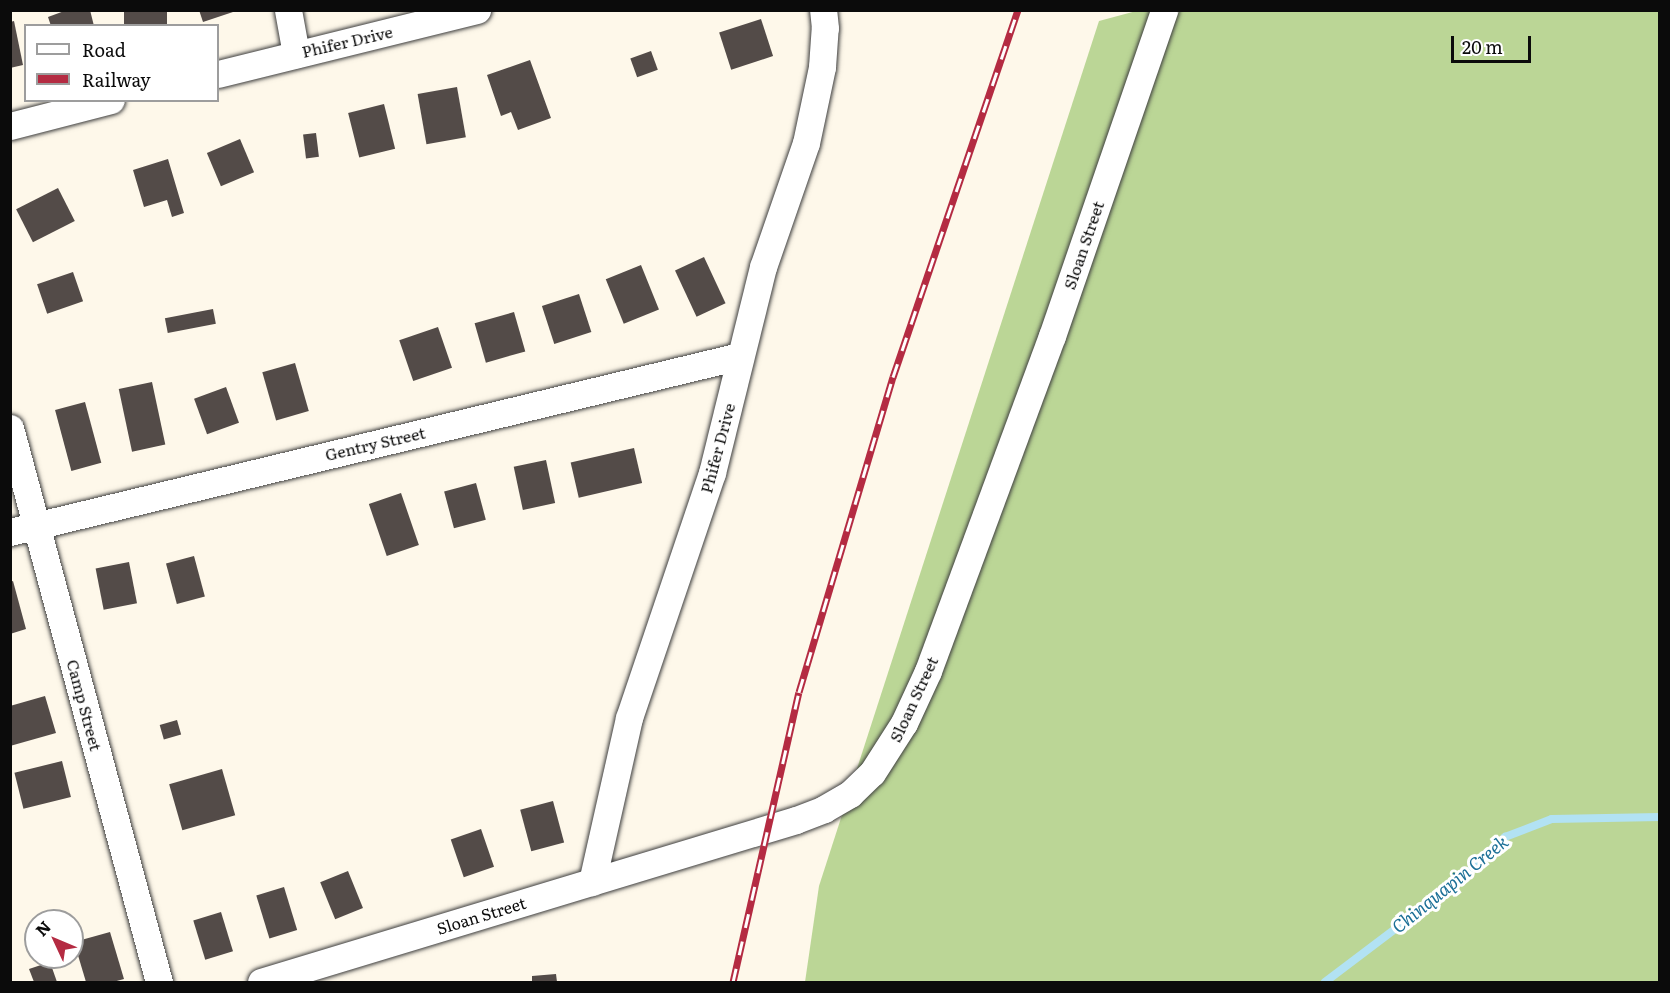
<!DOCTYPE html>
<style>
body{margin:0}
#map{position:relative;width:1670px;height:993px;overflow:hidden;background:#fef8ea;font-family:Literata,serif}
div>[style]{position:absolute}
.forest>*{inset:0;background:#bbd696}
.stream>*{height:8px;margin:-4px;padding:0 4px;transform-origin:4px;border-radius:4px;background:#b2e2f3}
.building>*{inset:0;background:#534b48;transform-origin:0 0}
.roads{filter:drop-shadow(0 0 2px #3e3e3e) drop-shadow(0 0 2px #3e3e3e)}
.minor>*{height:27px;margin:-13.5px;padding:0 13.5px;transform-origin:13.5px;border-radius:13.5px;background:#fff}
.rail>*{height:7px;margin-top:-3.5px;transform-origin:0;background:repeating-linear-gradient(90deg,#fff 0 14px,#b42b42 0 28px);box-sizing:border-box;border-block:2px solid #b42b42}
span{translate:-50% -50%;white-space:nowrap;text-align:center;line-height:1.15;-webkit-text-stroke:6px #fff;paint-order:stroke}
.street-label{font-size:16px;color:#0b0b0b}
.water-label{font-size:18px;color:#1b6f96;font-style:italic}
.frame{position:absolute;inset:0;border:12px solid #0b0b0b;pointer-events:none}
.legend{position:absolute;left:24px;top:24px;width:195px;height:78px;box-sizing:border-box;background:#fff;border:2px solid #9d9d9d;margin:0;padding:8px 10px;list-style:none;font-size:18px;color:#0b0b0b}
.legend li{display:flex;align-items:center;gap:12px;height:30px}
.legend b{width:30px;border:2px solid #9d9d9d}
.north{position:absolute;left:24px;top:909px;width:60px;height:60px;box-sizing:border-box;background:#fff;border:2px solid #9d9d9d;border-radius:50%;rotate:314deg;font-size:16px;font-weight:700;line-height:24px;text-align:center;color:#0b0b0b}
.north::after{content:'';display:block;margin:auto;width:21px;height:27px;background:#b42b42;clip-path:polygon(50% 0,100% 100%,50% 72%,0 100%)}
.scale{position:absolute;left:1451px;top:36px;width:80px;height:27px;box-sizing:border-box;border:3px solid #0b0b0b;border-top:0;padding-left:8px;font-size:18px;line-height:21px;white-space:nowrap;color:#0b0b0b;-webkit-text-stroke:4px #fff;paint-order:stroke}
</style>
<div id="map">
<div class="forest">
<i style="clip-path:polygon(1140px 10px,1659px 11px,1659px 982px,805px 982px,819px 886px,1099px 21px)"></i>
</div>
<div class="stream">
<i style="left:1325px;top:982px;width:171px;rotate:-37.1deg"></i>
<i style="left:1461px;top:879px;width:61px;rotate:-43.7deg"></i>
<i style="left:1505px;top:837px;width:50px;rotate:-21deg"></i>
<i style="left:1552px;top:819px;width:108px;rotate:-1.1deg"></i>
</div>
<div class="building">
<i style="clip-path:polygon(67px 10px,90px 10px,94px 26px,51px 26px,48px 17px)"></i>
<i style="left:124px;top:10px;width:43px;height:16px"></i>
<i style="clip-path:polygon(199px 10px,236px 10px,236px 11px,203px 22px)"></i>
<i style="left:761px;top:19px;width:39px;height:44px;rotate:72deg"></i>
<i style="clip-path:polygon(14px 21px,23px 65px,10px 68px,10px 22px)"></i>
<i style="left:651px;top:51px;width:20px;height:22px;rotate:70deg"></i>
<i style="clip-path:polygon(530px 60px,551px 118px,518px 130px,511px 112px,501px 116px,487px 75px)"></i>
<i style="left:457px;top:87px;width:51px;height:40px;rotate:80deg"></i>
<i style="left:384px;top:104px;width:46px;height:37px;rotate:76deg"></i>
<i style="left:316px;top:133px;width:24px;height:13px;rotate:83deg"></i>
<i style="left:240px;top:139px;width:36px;height:36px;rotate:67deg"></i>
<i style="clip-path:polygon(168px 159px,184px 213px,172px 217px,167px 200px,144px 207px,133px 170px)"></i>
<i style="left:58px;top:188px;width:37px;height:47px;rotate:63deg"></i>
<i style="left:704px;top:257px;width:51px;height:32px;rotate:65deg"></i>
<i style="left:641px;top:265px;width:48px;height:38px;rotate:68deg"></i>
<i style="left:73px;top:272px;width:31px;height:38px;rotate:71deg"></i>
<i style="left:579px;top:294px;width:40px;height:39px;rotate:72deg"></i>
<i style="left:213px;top:309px;width:15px;height:49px;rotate:79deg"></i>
<i style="left:514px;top:312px;width:41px;height:41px;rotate:74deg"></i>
<i style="left:438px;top:327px;width:43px;height:41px;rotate:71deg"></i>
<i style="left:295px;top:363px;width:50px;height:34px;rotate:74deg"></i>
<i style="left:152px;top:382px;width:64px;height:34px;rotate:78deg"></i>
<i style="left:226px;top:387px;width:38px;height:34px;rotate:70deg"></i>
<i style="left:85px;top:402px;width:63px;height:31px;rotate:75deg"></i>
<i style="left:634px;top:448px;width:36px;height:65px;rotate:77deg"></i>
<i style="left:546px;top:460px;width:44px;height:33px;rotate:78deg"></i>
<i style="left:476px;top:483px;width:38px;height:33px;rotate:75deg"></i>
<i style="left:401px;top:493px;width:55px;height:34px;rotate:71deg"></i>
<i style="left:194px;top:556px;width:42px;height:29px;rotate:75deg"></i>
<i style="left:129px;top:562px;width:42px;height:34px;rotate:79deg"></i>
<i style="clip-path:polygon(13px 581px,26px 629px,10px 634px,10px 582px)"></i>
<i style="clip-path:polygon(45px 696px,56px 733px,10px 746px,10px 706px)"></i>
<i style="left:177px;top:720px;width:15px;height:18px;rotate:74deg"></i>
<i style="left:62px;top:761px;width:37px;height:49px;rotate:76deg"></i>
<i style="left:222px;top:769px;width:48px;height:55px;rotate:74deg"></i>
<i style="left:553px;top:801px;width:43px;height:34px;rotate:75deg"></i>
<i style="left:481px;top:829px;width:40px;height:32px;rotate:71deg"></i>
<i style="left:348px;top:871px;width:40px;height:30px;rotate:68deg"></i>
<i style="left:284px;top:887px;width:45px;height:29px;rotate:73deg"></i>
<i style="left:221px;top:912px;width:41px;height:29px;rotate:73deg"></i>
<i style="clip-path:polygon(110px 932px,124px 979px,113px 982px,86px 982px,74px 942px)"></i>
<i style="clip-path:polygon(50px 962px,57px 982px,34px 982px,29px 969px)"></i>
<i style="clip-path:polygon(556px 974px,557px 982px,532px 982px,532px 976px)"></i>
</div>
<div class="roads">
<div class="minor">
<i style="left:288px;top:10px;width:45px;rotate:79.7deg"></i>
<i style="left:218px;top:74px;width:267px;rotate:-13.9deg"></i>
<i style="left:10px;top:126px;width:104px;rotate:-14.4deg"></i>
<i style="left:10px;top:428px;width:574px;rotate:74.95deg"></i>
<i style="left:10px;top:532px;width:751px;rotate:-13.56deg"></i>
<i style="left:592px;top:882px;width:168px;rotate:-77.3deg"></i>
<i style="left:629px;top:718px;width:259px;rotate:-71.3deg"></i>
<i style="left:712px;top:473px;width:212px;rotate:-76.1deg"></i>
<i style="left:763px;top:267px;width:131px;rotate:-70.9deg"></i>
<i style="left:806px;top:143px;width:78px;rotate:-78.1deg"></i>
<i style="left:822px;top:67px;width:39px;rotate:-86deg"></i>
<i style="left:825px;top:28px;width:18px;rotate:-96deg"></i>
<i style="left:261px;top:982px;width:559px;rotate:-16.85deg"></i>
<i style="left:796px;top:820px;width:30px;rotate:-21deg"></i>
<i style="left:824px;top:809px;width:30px;rotate:-30deg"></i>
<i style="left:850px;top:794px;width:30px;rotate:-44deg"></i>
<i style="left:872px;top:773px;width:59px;rotate:-57.4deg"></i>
<i style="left:904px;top:723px;width:57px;rotate:-65.2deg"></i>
<i style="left:928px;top:671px;width:357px;rotate:-69.7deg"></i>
<i style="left:1052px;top:336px;width:345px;rotate:-71deg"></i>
</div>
</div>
<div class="rail">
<i style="left:733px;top:982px;width:297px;rotate:-77.2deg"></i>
<i style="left:799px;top:692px;width:329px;rotate:-73.4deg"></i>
<i style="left:893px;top:377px;width:388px;rotate:-71.2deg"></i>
</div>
<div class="street-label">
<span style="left:347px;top:41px;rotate:-13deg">Phifer Drive</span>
<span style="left:1083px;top:245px;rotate:-71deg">Sloan Street</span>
<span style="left:375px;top:443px;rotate:-13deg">Gentry Street</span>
<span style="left:717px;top:448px;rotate:-75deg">Phifer Drive</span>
<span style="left:913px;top:699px;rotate:-65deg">Sloan Street</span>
<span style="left:85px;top:705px;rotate:75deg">Camp Street</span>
<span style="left:481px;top:915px;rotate:-17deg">Sloan Street</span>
</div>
<div class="water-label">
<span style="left:1450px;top:884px;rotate:-39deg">Chinquapin Creek</span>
</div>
<div class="frame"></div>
<ul class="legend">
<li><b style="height:8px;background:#fff"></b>Road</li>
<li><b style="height:8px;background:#b42b42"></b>Railway</li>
</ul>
<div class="north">N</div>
<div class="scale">20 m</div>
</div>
